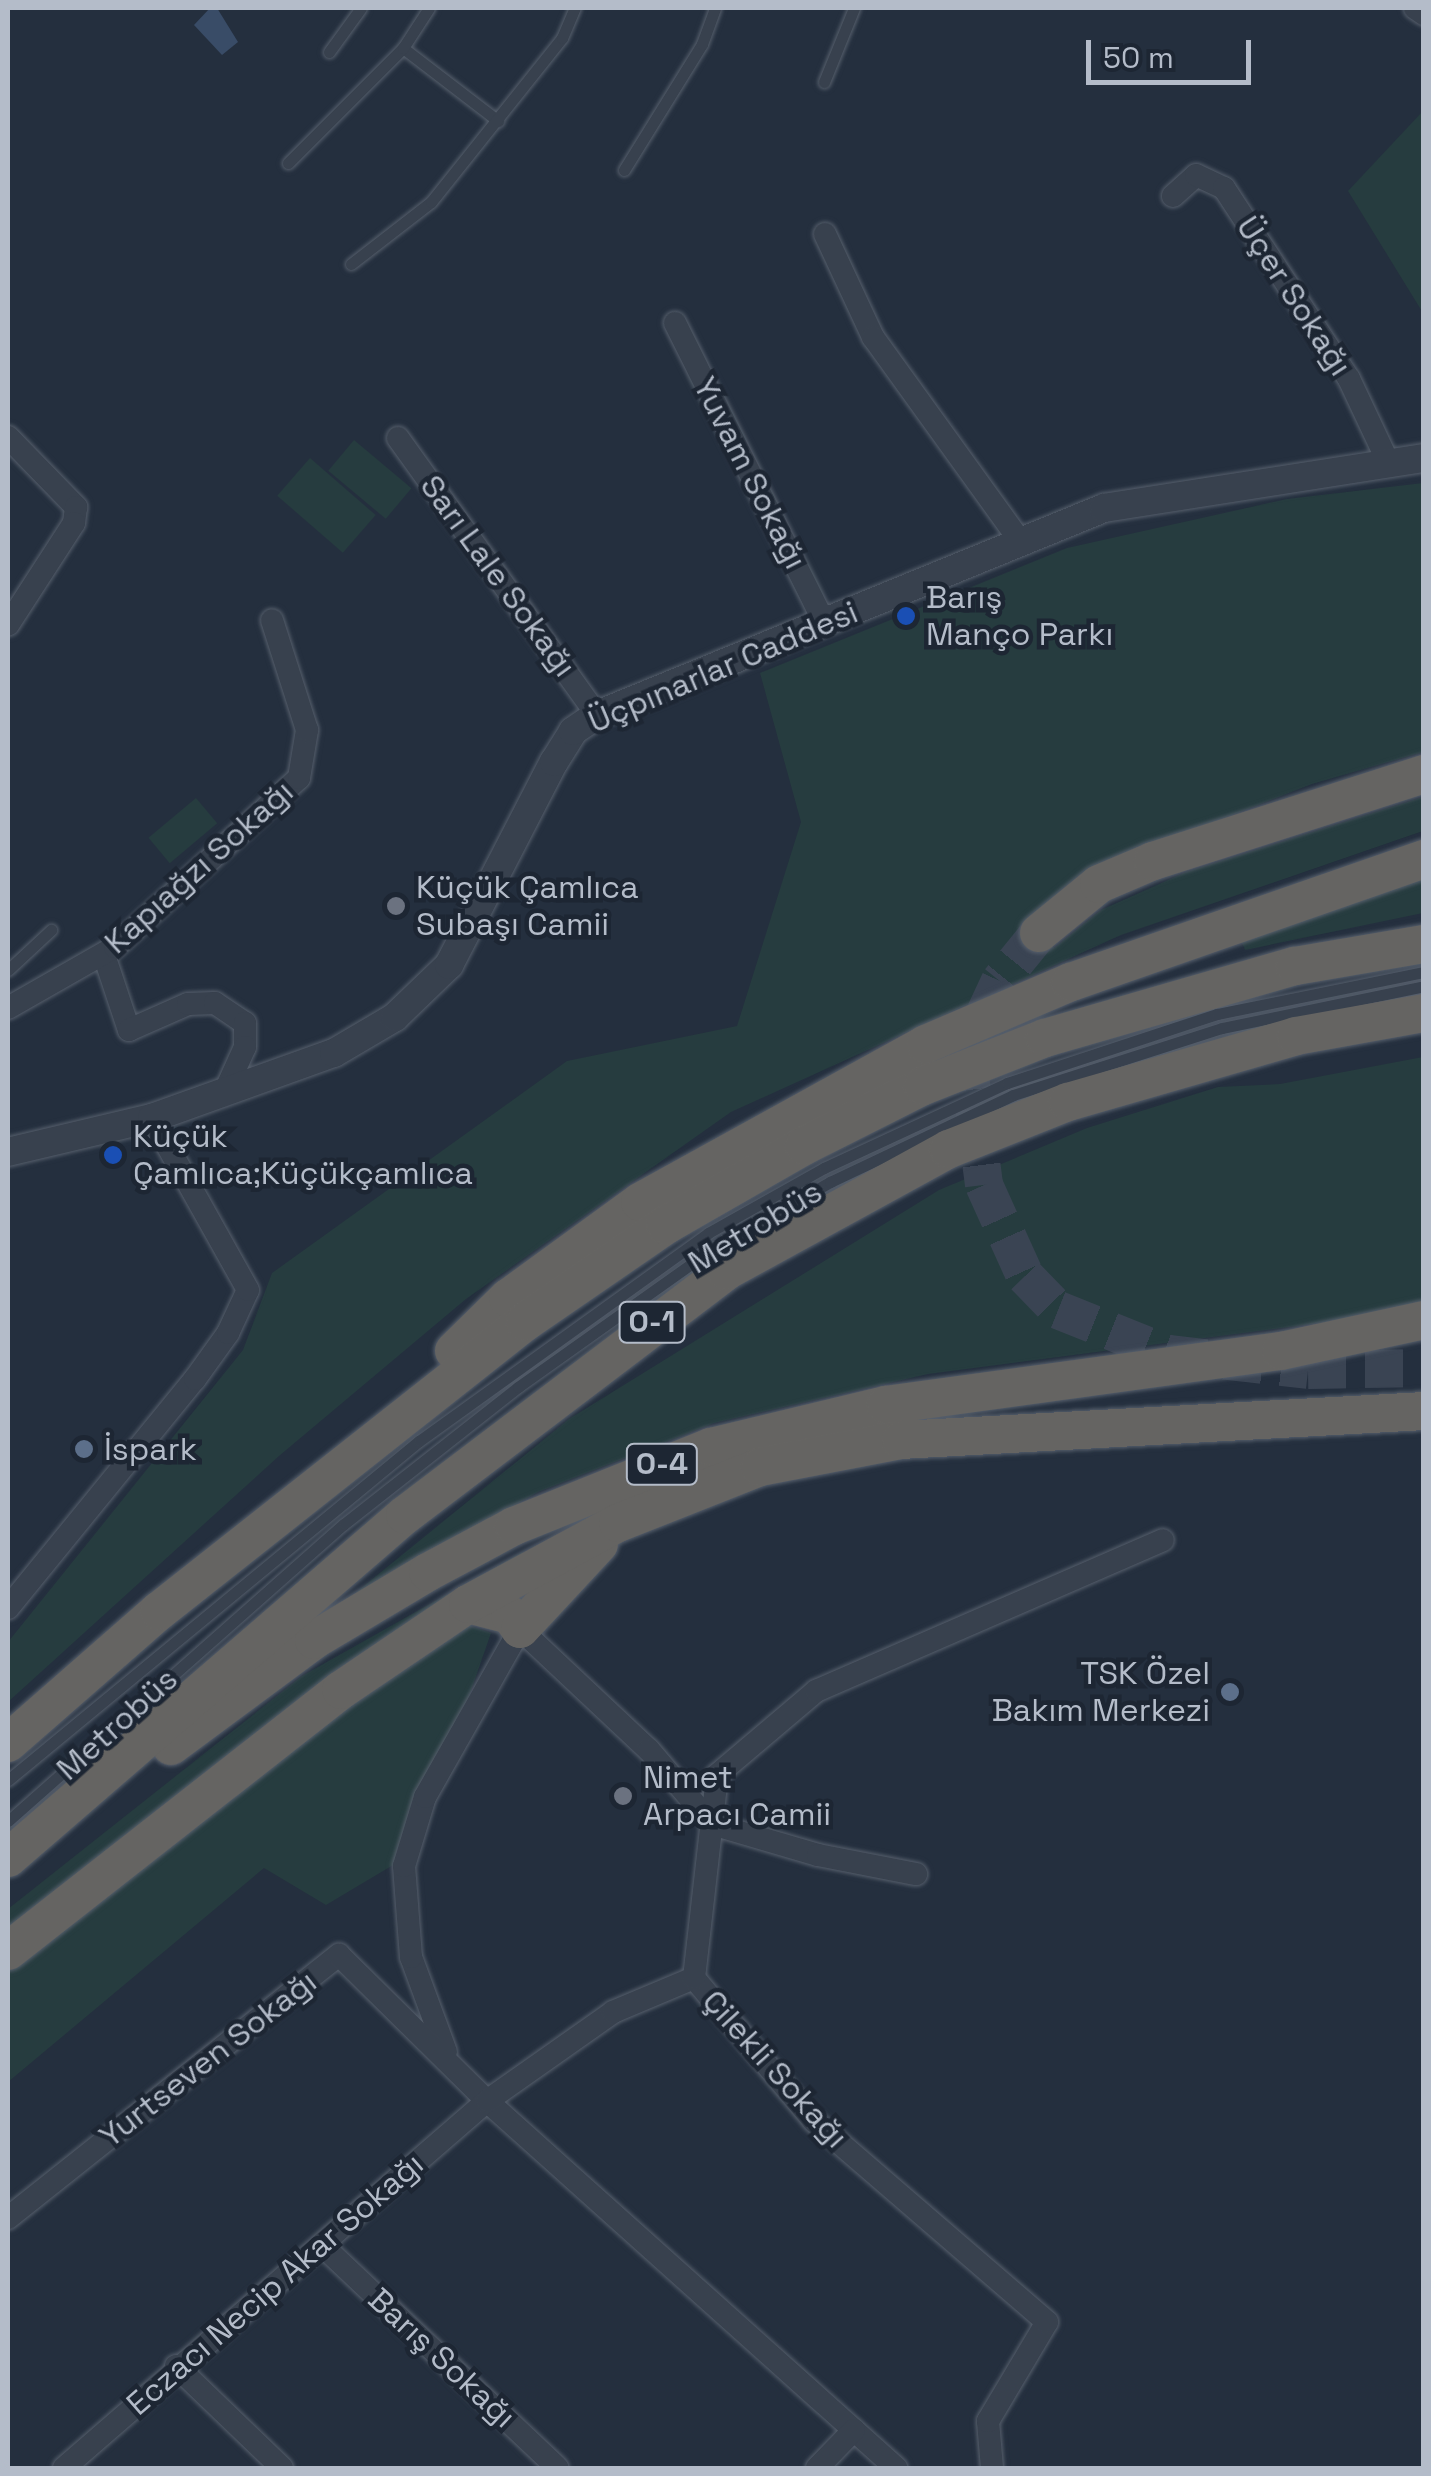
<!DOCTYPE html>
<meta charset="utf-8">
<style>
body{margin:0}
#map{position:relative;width:1431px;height:2476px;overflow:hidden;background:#242f3e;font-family:"Space Grotesk",sans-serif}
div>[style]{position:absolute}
.green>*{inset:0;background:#263c3f;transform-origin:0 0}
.water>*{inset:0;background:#394c67}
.trunk-tunnel>*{height:38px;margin-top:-19px;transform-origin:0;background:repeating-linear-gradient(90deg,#3a4453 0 38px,transparent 0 57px)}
.roads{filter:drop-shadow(0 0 2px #565f6c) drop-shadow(0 0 2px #565f6c)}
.service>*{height:11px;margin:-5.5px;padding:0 5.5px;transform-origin:5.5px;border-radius:5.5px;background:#38414e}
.minor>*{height:22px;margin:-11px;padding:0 11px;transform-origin:11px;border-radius:11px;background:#38414e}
.tertiary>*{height:28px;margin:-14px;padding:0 14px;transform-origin:14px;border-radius:14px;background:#38414e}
.trunk>*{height:38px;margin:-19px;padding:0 19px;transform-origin:19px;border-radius:19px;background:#656462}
.dots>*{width:28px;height:28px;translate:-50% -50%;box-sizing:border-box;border:5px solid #1d2633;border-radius:50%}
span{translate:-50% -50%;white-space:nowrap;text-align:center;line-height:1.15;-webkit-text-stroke:9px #1d2633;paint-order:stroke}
.shield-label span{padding:2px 8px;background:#1d2633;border:2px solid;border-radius:8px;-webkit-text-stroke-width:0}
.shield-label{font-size:30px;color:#b4bcc9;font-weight:700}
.street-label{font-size:32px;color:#b4bcc9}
.poi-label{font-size:32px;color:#b4bcc9}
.left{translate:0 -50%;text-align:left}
.right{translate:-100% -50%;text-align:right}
.frame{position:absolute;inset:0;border:10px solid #b4bcc9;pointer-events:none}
.scale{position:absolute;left:1086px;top:40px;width:165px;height:45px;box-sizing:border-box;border:5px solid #b4bcc9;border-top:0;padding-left:12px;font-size:30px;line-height:35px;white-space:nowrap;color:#b4bcc9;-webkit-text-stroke:8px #1d2633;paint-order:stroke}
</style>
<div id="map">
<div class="green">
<i style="clip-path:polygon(1423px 111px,1423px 313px,1348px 191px)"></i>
<i style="left:354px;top:440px;width:75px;height:40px;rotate:40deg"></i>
<i style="left:310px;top:458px;width:87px;height:50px;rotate:41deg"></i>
<i style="clip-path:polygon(1423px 483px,1423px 752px,1312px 784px,1129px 855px,1030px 923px,1054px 948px,1101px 910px,1186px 872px,1423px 797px,1423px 831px,1121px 935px,731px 1112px,466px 1299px,279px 1456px,8px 1702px,8px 1642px,243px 1350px,272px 1273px,567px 1061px,737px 1026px,801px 822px,760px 673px,1067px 548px,1287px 499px)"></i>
<i style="left:196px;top:798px;width:33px;height:62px;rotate:50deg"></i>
<i style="clip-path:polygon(1423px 879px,1423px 913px,1245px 950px,1240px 938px)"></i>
<i style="clip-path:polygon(1423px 1057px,1423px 1303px,1351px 1319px,928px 1374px,714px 1423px,538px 1492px,354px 1594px,569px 1419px,939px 1190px,1087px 1128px,1218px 1087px,1280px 1084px)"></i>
<i style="clip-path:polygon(522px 1552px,531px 1557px,8px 1934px,8px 1909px,302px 1676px)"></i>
<i style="clip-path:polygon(468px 1625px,491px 1633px,415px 1852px,326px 1905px,264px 1868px,8px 2082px,8px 1970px,273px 1758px)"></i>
</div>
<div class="water">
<i style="clip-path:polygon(210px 8px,217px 8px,238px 42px,222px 55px,194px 25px)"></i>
</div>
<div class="trunk-tunnel">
<i style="left:1039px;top:933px;width:62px;rotate:129.1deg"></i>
<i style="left:1000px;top:981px;width:78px;rotate:114.9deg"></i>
<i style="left:967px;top:1052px;width:134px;rotate:82.7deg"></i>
<i style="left:984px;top:1185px;width:100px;rotate:65.7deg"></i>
<i style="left:1025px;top:1276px;width:47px;rotate:45.9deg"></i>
<i style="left:1058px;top:1310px;width:118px;rotate:21.8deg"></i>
<i style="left:1168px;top:1354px;width:141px;rotate:6.5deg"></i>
<i style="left:1308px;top:1370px;width:116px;rotate:-1deg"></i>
</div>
<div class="roads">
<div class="service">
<i style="left:403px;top:48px;width:120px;rotate:37.5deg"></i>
<i style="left:329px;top:52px;width:54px;rotate:-54deg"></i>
<i style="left:824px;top:82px;width:80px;rotate:-67.9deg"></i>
<i style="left:288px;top:163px;width:163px;rotate:-45deg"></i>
<i style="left:403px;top:48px;width:48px;rotate:-57deg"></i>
<i style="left:624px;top:170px;width:148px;rotate:-58.2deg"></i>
<i style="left:702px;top:44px;width:38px;rotate:-70deg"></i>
<i style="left:351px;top:264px;width:101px;rotate:-37.8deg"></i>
<i style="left:431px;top:202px;width:210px;rotate:-51.4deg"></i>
<i style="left:562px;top:38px;width:33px;rotate:-67deg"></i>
<i style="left:8px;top:970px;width:59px;rotate:-42.9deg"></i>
<i style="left:8px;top:1780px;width:533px;rotate:-39.52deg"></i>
<i style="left:419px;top:1441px;width:356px;rotate:-35.7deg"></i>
<i style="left:708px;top:1233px;width:133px;rotate:-29.3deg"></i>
<i style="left:824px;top:1168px;width:202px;rotate:-24.9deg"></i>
<i style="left:1007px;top:1083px;width:221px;rotate:-18.2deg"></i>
<i style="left:1217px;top:1014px;width:211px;rotate:-11.5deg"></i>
<i style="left:8px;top:1821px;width:448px;rotate:-41.5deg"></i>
<i style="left:344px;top:1524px;width:221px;rotate:-38.2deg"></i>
<i style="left:518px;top:1387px;width:238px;rotate:-35.4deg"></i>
<i style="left:712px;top:1249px;width:136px;rotate:-29.6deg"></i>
<i style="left:830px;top:1182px;width:203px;rotate:-25.4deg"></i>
<i style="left:1013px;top:1095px;width:219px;rotate:-17.8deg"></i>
<i style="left:1222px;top:1028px;width:206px;rotate:-11.7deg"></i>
</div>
<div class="minor">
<i style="left:1415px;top:8px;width:11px;rotate:34deg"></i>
<i style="left:1173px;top:196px;width:31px;rotate:-42deg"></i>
<i style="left:1196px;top:175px;width:31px;rotate:25deg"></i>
<i style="left:1224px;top:188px;width:228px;rotate:56.8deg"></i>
<i style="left:1349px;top:379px;width:92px;rotate:64.8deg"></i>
<i style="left:825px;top:234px;width:114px;rotate:65deg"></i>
<i style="left:873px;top:337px;width:251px;rotate:54.2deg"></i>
<i style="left:675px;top:323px;width:336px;rotate:63.5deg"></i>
<i style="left:8px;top:437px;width:98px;rotate:45.8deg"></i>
<i style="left:76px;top:507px;width:16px;rotate:97deg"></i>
<i style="left:74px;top:523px;width:121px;rotate:122.9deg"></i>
<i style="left:398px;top:438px;width:341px;rotate:54.3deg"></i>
<i style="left:104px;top:955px;width:79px;rotate:71.6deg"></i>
<i style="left:129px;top:1030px;width:64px;rotate:-23.8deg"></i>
<i style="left:188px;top:1004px;width:27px;rotate:-2deg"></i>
<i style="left:215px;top:1003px;width:36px;rotate:34deg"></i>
<i style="left:245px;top:1023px;width:24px;rotate:90deg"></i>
<i style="left:245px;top:1047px;width:48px;rotate:114.4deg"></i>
<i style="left:8px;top:1008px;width:123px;rotate:-29.7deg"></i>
<i style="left:115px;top:947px;width:250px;rotate:-42.6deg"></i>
<i style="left:299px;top:778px;width:49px;rotate:-80.5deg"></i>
<i style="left:307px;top:730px;width:115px;rotate:-107.7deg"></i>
<i style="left:8px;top:1608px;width:296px;rotate:-50.8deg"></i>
<i style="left:195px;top:1379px;width:57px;rotate:-54.3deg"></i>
<i style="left:228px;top:1333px;width:47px;rotate:-65.1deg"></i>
<i style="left:248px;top:1290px;width:197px;rotate:-119.2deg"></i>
<i style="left:712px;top:1824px;width:110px;rotate:16.3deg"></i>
<i style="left:818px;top:1855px;width:100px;rotate:11deg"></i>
<i style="left:446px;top:2052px;width:101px;rotate:-110.2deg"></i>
<i style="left:411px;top:1957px;width:91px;rotate:-94.4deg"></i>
<i style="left:404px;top:1866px;width:72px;rotate:-73.1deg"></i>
<i style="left:425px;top:1797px;width:193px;rotate:-60.5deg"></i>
<i style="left:520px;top:1629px;width:177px;rotate:43.2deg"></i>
<i style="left:649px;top:1750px;width:97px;rotate:49.6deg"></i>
<i style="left:8px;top:2218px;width:423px;rotate:-38.5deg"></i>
<i style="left:339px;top:1955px;width:208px;rotate:44.6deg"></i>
<i style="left:487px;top:2101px;width:550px;rotate:41.9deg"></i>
<i style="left:325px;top:2248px;width:320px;rotate:43.4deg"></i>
<i style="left:176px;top:2366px;width:147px;rotate:43.9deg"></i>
<i style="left:64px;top:2468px;width:560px;rotate:-40.95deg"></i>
<i style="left:487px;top:2101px;width:154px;rotate:-35.2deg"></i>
<i style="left:613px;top:2012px;width:88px;rotate:-22.8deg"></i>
<i style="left:817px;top:2468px;width:53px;rotate:-45.8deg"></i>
<i style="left:992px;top:2468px;width:47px;rotate:-94.9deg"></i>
<i style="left:988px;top:2421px;width:115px;rotate:-59.2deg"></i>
<i style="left:1047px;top:2322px;width:308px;rotate:-139.2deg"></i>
<i style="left:814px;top:2121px;width:187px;rotate:-130deg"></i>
<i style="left:694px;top:1978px;width:204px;rotate:-83.5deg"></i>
<i style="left:717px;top:1775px;width:130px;rotate:-40.3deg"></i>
<i style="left:816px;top:1691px;width:378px;rotate:-23.5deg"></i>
</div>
<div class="tertiary">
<i style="left:8px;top:1152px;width:148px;rotate:-13.3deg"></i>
<i style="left:152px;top:1118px;width:193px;rotate:-19.7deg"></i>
<i style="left:334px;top:1053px;width:71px;rotate:-30.5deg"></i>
<i style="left:395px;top:1017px;width:75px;rotate:-43.9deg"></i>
<i style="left:449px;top:965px;width:229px;rotate:-62.7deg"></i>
<i style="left:554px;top:762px;width:36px;rotate:-58deg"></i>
<i style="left:573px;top:731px;width:29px;rotate:-34deg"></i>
<i style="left:597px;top:715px;width:548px;rotate:-22.21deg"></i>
<i style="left:1104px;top:508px;width:324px;rotate:-8.9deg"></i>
</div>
<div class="trunk">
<i style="left:1039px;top:933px;width:77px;rotate:-39.2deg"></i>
<i style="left:1099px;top:884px;width:59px;rotate:-23.1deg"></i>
<i style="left:1153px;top:861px;width:285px;rotate:-17.8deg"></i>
<i style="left:454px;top:1351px;width:76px;rotate:-44.5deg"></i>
<i style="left:508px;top:1298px;width:163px;rotate:-36deg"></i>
<i style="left:640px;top:1202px;width:327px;rotate:-28.9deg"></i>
<i style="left:926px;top:1044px;width:158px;rotate:-23.2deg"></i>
<i style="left:1071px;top:982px;width:374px;rotate:-19.2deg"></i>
<i style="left:468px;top:1604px;width:43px;rotate:14.7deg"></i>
<i style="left:510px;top:1615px;width:17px;rotate:54deg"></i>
<i style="left:520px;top:1629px;width:116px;rotate:-47.1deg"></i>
<i style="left:8px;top:1743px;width:201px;rotate:-41.2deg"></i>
<i style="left:159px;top:1611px;width:466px;rotate:-38.3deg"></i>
<i style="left:525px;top:1322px;width:171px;rotate:-34.5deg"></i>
<i style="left:666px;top:1225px;width:159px;rotate:-29.8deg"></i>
<i style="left:804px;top:1146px;width:133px;rotate:-26.8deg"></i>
<i style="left:923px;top:1086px;width:131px;rotate:-21.5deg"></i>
<i style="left:1045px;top:1038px;width:260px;rotate:-16.1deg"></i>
<i style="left:1295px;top:966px;width:131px;rotate:-9.7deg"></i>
<i style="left:171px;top:1746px;width:178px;rotate:-36.5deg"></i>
<i style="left:314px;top:1640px;width:133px;rotate:-30.8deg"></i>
<i style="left:428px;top:1572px;width:98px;rotate:-28.1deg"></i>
<i style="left:514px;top:1526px;width:212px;rotate:-21.9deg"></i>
<i style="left:711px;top:1447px;width:180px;rotate:-13.5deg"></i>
<i style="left:886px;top:1405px;width:399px;rotate:-7.8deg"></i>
<i style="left:1281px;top:1351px;width:146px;rotate:-12.2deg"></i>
<i style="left:8px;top:1858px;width:525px;rotate:-40.83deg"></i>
<i style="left:405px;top:1515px;width:403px;rotate:-37.2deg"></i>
<i style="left:726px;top:1271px;width:254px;rotate:-28.7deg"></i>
<i style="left:949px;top:1149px;width:128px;rotate:-21.6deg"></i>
<i style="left:1068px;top:1102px;width:237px;rotate:-16.1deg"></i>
<i style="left:1296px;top:1036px;width:130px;rotate:-10.2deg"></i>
<i style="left:8px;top:1951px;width:423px;rotate:-38.1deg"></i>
<i style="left:341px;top:1690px;width:153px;rotate:-34.1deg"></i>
<i style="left:468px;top:1604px;width:170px;rotate:-28.4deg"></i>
<i style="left:618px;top:1523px;width:153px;rotate:-21.5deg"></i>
<i style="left:760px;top:1467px;width:144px;rotate:-10.8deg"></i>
<i style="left:901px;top:1440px;width:524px;rotate:-3.17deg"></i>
</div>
</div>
<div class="dots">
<i style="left:906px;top:616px;background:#1a4fb4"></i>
<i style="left:396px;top:906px;background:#6b7280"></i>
<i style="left:113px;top:1155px;background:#1a4fb4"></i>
<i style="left:84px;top:1449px;background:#5c6f8a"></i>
<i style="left:1230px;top:1692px;background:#5c6f8a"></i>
<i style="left:623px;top:1796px;background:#6b7280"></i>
</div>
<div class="shield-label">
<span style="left:652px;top:1322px">O-1</span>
<span style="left:662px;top:1464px">O-4</span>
</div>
<div class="street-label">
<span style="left:1294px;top:296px;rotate:57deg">Üçer Sokağı</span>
<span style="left:750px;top:473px;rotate:63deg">Yuvam Sokağı</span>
<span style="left:498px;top:576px;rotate:54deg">Sarı Lale Sokağı</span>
<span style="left:723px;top:667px;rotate:-23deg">Üçpınarlar Caddesi</span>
<span style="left:199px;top:867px;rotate:-42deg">Kapıağzı Sokağı</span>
<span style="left:755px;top:1227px;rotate:-31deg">Metrobüs</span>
<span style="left:117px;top:1724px;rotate:-42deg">Metrobüs</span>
<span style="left:208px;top:2059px;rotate:-38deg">Yurtseven Sokağı</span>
<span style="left:775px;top:2069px;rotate:48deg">Çilekli Sokağı</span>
<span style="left:275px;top:2284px;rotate:-41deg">Eczacı Necip Akar Sokağı</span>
<span style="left:442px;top:2358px;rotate:43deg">Barış Sokağı</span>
</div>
<div class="poi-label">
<span class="left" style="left:926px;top:616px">Barış<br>Manço Parkı</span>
<span class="left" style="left:416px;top:906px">Küçük Çamlıca<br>Subaşı Camii</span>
<span class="left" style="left:133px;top:1155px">Küçük<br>Çamlıca;Küçükçamlıca</span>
<span class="left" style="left:104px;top:1449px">İspark</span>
<span class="right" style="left:1210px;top:1692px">TSK Özel<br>Bakım Merkezi</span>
<span class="left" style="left:643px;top:1796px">Nimet<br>Arpacı Camii</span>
</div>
<div class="frame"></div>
<div class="scale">50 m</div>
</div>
